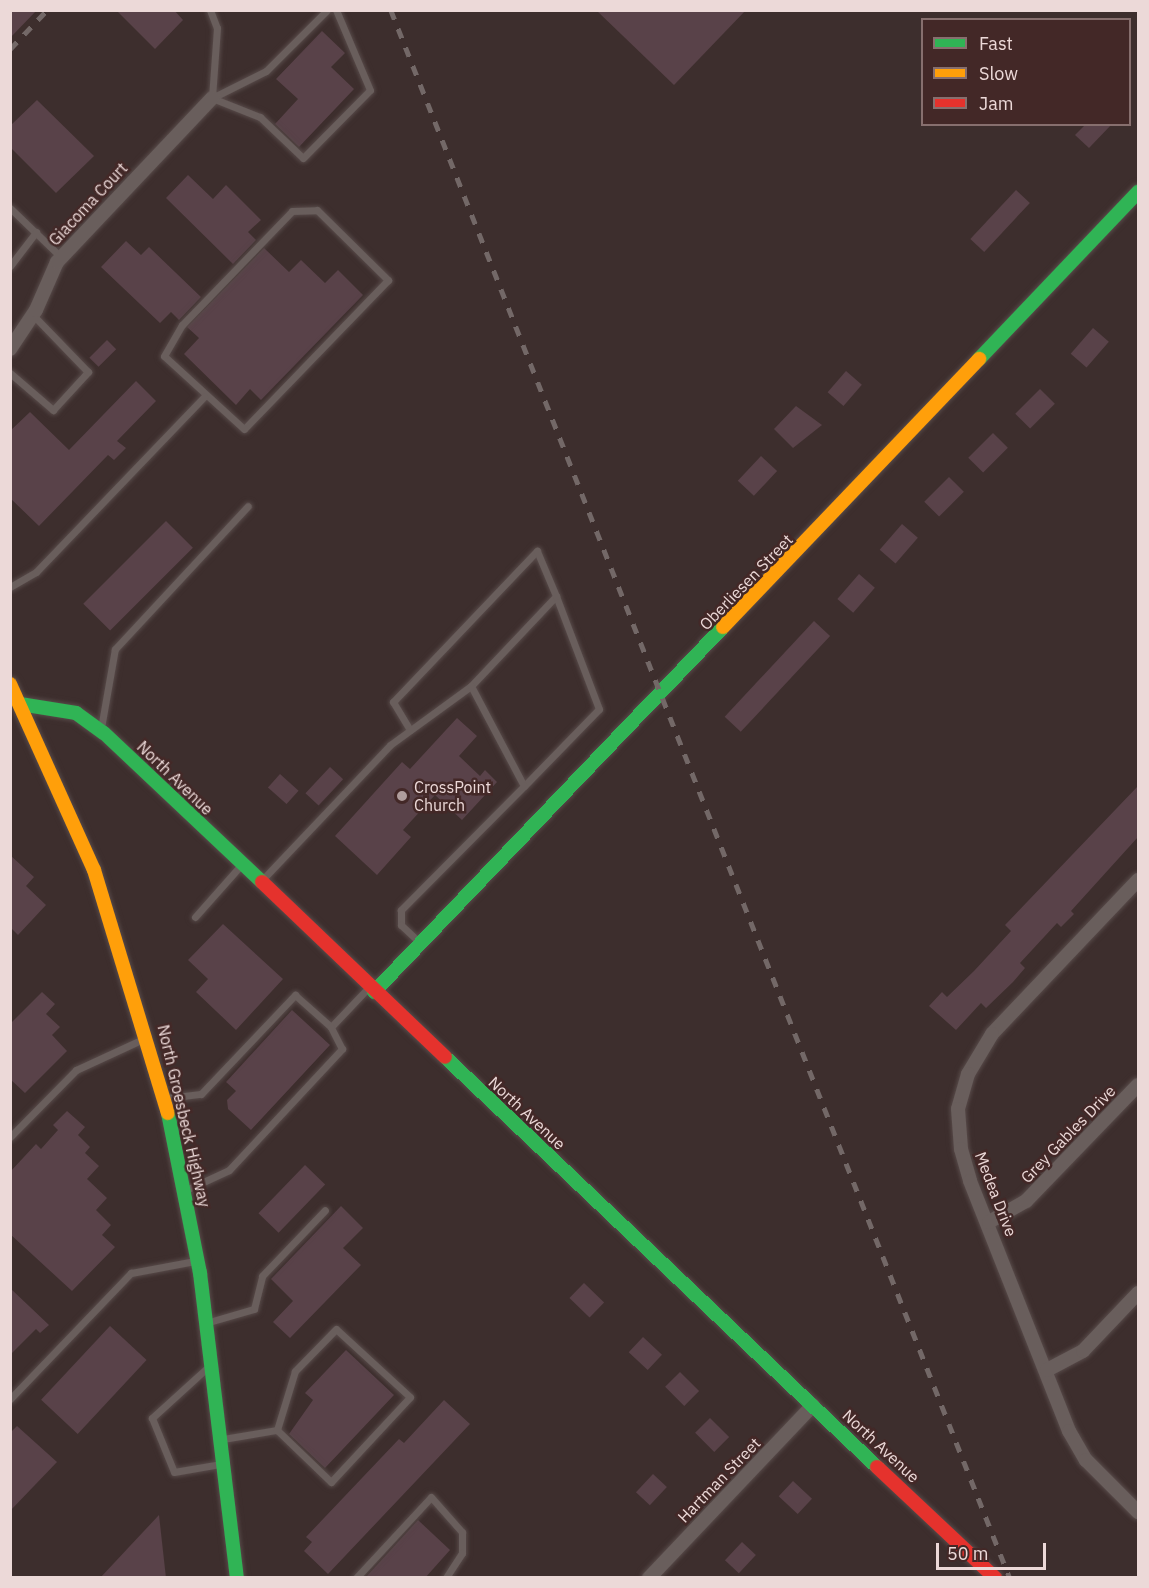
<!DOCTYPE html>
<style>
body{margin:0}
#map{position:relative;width:1149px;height:1588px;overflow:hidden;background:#3d2e2d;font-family:"IBM Plex Sans",sans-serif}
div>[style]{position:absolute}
.building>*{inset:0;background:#594249;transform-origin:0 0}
.roads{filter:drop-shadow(0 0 2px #574a49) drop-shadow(0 0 2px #574a49)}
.lane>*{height:7px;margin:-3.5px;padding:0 3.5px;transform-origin:3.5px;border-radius:3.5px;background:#695e5c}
.street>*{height:14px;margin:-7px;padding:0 7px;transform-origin:7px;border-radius:7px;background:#695e5c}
.fast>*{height:14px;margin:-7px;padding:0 7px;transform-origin:7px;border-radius:7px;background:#30b455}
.slow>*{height:14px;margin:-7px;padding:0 7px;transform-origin:7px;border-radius:7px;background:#ff9f0a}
.jam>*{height:14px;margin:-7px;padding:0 7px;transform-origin:7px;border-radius:7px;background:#e5322d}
.rail>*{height:4.5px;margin-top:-2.25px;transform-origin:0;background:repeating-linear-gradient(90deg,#736867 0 10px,transparent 0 20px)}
.dots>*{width:16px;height:16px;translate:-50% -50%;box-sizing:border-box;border:3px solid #432827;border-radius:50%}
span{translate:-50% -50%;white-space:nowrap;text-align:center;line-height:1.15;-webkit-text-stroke:5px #432827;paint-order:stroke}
.street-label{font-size:16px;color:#ecd9d8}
.poi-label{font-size:16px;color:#ecd9d8}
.left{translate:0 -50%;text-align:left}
.frame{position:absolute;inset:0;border:12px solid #ecd9d8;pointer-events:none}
.legend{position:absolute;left:921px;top:18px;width:210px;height:108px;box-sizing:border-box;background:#432827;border:2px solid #876f6e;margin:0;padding:8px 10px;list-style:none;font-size:18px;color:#ecd9d8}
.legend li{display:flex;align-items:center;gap:12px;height:30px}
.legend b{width:30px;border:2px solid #876f6e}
.scale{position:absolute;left:936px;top:1543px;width:110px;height:27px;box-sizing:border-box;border:3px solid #ecd9d8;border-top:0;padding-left:8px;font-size:18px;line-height:21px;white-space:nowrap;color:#ecd9d8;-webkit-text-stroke:4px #432827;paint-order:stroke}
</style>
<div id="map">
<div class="building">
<i style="clip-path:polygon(10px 10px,37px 10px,10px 38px)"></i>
<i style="clip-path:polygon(116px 10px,174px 10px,183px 20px,155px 49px)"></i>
<i style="clip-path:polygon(596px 10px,746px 10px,674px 85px)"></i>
<i style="clip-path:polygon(322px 31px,345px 53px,331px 67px,354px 89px,299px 147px,275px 124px,298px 99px,276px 79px)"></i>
<i style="clip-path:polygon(37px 100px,94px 156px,56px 193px,10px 147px,10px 126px)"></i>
<i style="clip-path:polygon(1086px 124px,1112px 124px,1089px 148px,1075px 135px)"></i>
<i style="clip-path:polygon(188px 175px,213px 199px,226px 185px,261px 220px,248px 232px,256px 240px,233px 264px,166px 198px)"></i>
<i style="left:1016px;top:190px;width:19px;height:67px;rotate:43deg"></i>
<i style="clip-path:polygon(126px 241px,141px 255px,149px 247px,201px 297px,179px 320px,171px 312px,160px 323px,101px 267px)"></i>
<i style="clip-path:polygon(264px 248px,289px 272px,301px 260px,325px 283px,338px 270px,363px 295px,261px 400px,250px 389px,236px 405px,184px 354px,199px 338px,187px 327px)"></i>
<i style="left:1093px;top:328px;width:21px;height:34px;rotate:41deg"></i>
<i style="left:107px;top:340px;width:13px;height:25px;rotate:45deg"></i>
<i style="left:846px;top:371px;width:21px;height:28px;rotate:41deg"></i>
<i style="clip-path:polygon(136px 381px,156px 401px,117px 441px,126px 448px,114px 460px,108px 455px,39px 526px,10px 498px,10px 431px,30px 412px,69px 450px)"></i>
<i style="left:1040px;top:389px;width:21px;height:35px;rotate:45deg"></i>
<i style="clip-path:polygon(796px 406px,822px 425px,793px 448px,774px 429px)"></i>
<i style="left:993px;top:433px;width:21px;height:35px;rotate:45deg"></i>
<i style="left:761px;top:456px;width:22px;height:34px;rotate:43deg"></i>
<i style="left:949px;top:477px;width:21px;height:35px;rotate:45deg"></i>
<i style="left:166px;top:521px;width:38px;height:117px;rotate:45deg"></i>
<i style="left:902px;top:524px;width:21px;height:34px;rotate:41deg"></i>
<i style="left:859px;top:574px;width:21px;height:33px;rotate:41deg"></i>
<i style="left:814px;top:621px;width:22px;height:131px;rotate:43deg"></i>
<i style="clip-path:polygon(457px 718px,477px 736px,459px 756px,480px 776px,485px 770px,497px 782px,462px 820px,435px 795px,403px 830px,411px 837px,377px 875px,335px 836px,402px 762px,410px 769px)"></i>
<i style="left:330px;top:767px;width:18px;height:36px;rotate:43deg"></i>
<i style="left:280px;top:774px;width:25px;height:18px;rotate:42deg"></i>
<i style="clip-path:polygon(1138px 786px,1138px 837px,1071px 911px,1074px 914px,1061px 927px,1057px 923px,1020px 963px,1025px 968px,1013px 982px,986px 1008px,981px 1003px,956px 1030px,929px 1006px,942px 992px,947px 997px,974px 971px,1011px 931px,1005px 925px)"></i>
<i style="clip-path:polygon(10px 855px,34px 877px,26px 886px,46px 905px,18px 935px,10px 927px)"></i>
<i style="clip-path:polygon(223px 924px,283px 979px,236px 1030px,196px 992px,208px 979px,188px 960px)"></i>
<i style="clip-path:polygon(42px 992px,55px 1004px,46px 1014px,60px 1027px,52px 1035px,67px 1051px,25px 1093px,10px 1079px,10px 1024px)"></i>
<i style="clip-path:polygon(292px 1010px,330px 1045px,251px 1130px,228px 1109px,227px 1100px,236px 1091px,226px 1082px)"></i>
<i style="clip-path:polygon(67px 1111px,85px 1127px,78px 1135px,90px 1147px,85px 1153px,99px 1166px,87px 1179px,107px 1198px,96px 1210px,111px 1225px,102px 1235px,115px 1247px,72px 1291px,10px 1234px,10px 1172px,36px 1144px,41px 1149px,58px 1130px,53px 1125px)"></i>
<i style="left:305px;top:1165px;width:28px;height:67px;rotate:44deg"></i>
<i style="clip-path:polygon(341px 1206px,363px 1228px,343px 1248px,361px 1265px,290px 1338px,273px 1322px,293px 1301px,271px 1279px)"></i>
<i style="left:584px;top:1283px;width:28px;height:21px;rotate:44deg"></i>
<i style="clip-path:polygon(10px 1288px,49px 1325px,40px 1333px,36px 1329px,10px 1355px)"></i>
<i style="left:110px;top:1326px;width:50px;height:101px;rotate:43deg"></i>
<i style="left:643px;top:1337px;width:26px;height:21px;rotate:43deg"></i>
<i style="clip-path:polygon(346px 1350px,394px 1395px,325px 1468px,289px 1434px,313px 1400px,305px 1393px)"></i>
<i style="left:680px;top:1372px;width:27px;height:21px;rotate:45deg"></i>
<i style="clip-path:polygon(444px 1400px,470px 1424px,328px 1574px,304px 1551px,312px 1542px,306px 1537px,399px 1439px,404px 1443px)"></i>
<i style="left:710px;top:1418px;width:27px;height:21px;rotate:45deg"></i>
<i style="clip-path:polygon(17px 1426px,57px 1462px,10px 1511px,10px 1433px)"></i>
<i style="left:653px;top:1474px;width:19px;height:25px;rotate:43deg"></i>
<i style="left:793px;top:1481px;width:26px;height:21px;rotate:43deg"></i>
<i style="clip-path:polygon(159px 1515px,166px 1578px,100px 1578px)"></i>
<i style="clip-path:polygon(418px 1520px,450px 1550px,425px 1578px,365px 1578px)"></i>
<i style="left:742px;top:1542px;width:19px;height:25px;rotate:43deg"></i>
</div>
<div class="roads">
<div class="lane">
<i style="left:210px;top:10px;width:19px;rotate:69deg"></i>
<i style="left:217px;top:28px;width:70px;rotate:94.1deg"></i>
<i style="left:212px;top:98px;width:52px;rotate:21.6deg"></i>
<i style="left:260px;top:117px;width:59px;rotate:43.6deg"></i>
<i style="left:303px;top:158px;width:95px;rotate:-45.4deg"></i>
<i style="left:370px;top:90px;width:87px;rotate:-113deg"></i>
<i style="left:212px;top:98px;width:60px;rotate:-26.6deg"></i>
<i style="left:266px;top:71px;width:86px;rotate:-45deg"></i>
<i style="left:10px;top:208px;width:71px;rotate:43.9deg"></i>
<i style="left:317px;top:210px;width:100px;rotate:44.6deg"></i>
<i style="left:388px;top:280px;width:207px;rotate:134deg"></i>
<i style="left:244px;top:429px;width:108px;rotate:-137.6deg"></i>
<i style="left:164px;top:356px;width:36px;rotate:-60deg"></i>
<i style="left:182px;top:325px;width:158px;rotate:-46deg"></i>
<i style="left:292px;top:211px;width:25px;rotate:-2deg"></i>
<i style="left:10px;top:266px;width:43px;rotate:-52.6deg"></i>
<i style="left:10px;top:373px;width:57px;rotate:40.7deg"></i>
<i style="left:53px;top:410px;width:52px;rotate:-47.4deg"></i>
<i style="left:88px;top:372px;width:79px;rotate:-134deg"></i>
<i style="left:10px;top:587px;width:30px;rotate:-30deg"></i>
<i style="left:36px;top:572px;width:243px;rotate:-46.2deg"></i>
<i style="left:471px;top:686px;width:124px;rotate:-46.6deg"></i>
<i style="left:556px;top:596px;width:121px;rotate:69.2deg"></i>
<i style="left:599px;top:709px;width:107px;rotate:134.2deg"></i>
<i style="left:101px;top:728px;width:80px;rotate:-80deg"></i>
<i style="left:115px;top:649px;width:195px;rotate:-47.1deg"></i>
<i style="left:410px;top:730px;width:33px;rotate:-121deg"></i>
<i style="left:393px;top:702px;width:209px;rotate:-46.4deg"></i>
<i style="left:537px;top:551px;width:49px;rotate:67.1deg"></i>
<i style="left:261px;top:881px;width:187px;rotate:-46.5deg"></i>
<i style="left:390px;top:745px;width:100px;rotate:-36.1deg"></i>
<i style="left:471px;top:686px;width:113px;rotate:62.1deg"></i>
<i style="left:524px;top:786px;width:175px;rotate:134.8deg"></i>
<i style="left:401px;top:910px;width:15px;rotate:90deg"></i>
<i style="left:401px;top:925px;width:26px;rotate:43deg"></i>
<i style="left:195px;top:917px;width:69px;rotate:-48.5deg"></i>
<i style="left:167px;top:1098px;width:34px;rotate:-7deg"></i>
<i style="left:201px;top:1094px;width:137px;rotate:-46.5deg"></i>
<i style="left:295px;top:995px;width:48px;rotate:41.6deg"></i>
<i style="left:331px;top:1027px;width:55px;rotate:-46.5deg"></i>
<i style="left:10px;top:1137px;width:94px;rotate:-45.4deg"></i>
<i style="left:76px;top:1070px;width:74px;rotate:-24.8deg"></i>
<i style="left:186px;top:1190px;width:47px;rotate:-24.9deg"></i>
<i style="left:229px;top:1170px;width:166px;rotate:-47deg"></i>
<i style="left:342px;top:1049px;width:25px;rotate:-117deg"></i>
<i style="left:209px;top:1322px;width:47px;rotate:-16.1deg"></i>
<i style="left:254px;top:1309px;width:34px;rotate:-76deg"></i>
<i style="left:262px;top:1276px;width:91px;rotate:-46.3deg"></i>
<i style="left:208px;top:1367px;width:76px;rotate:137.7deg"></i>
<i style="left:152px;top:1418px;width:58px;rotate:67.8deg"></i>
<i style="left:174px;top:1472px;width:48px;rotate:-9.7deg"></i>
<i style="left:10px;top:1399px;width:175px;rotate:-46.2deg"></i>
<i style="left:131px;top:1273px;width:65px;rotate:-10.6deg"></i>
<i style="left:223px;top:1439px;width:55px;rotate:-9.5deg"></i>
<i style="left:277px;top:1430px;width:75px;rotate:43.9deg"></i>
<i style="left:331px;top:1482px;width:116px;rotate:-47.1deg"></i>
<i style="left:410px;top:1397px;width:100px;rotate:-137.4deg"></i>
<i style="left:336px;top:1329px;width:59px;rotate:134.3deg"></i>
<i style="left:295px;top:1371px;width:62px;rotate:107deg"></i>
<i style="left:356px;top:1578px;width:110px;rotate:-47.2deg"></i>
<i style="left:431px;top:1497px;width:47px;rotate:48.5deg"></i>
<i style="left:462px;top:1532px;width:21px;rotate:90deg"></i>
<i style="left:462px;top:1553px;width:30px;rotate:123deg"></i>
</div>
<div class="street">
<i style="left:10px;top:349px;width:47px;rotate:-56.3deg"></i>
<i style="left:36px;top:310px;width:52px;rotate:-66.4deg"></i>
<i style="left:57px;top:262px;width:226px;rotate:-46.6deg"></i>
<i style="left:1138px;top:880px;width:212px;rotate:133.5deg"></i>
<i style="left:992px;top:1034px;width:47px;rotate:121deg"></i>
<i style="left:968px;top:1074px;width:36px;rotate:106deg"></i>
<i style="left:958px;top:1109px;width:40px;rotate:85.7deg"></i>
<i style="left:961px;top:1149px;width:33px;rotate:74deg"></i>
<i style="left:970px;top:1181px;width:269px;rotate:68.4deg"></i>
<i style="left:1069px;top:1431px;width:34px;rotate:60deg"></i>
<i style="left:1086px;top:1460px;width:74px;rotate:45deg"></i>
<i style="left:989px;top:1222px;width:43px;rotate:-29.6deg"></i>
<i style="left:1026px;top:1201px;width:161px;rotate:-46deg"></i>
<i style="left:1047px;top:1370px;width:41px;rotate:-27.8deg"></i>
<i style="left:1083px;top:1351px;width:80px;rotate:-46.5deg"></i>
<i style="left:649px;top:1578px;width:238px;rotate:-46.5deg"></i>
</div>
<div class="fast">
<i style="left:979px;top:359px;width:231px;rotate:-46.4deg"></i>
<i style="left:20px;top:704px;width:57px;rotate:9.1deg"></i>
<i style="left:76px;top:713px;width:34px;rotate:36deg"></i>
<i style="left:104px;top:733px;width:217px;rotate:43.3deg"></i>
<i style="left:374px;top:992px;width:505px;rotate:-46.28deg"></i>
<i style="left:445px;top:1057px;width:596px;rotate:43.5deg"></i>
<i style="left:168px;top:1113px;width:163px;rotate:78.7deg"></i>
<i style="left:200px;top:1273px;width:307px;rotate:83.1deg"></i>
</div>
<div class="slow">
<i style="left:723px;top:627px;width:371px;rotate:-46.3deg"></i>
<i style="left:10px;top:684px;width:204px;rotate:65.7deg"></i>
<i style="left:94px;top:870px;width:254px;rotate:73.1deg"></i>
</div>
<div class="jam">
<i style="left:262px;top:882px;width:253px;rotate:43.7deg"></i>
<i style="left:877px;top:1467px;width:162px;rotate:43.2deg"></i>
</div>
</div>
<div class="rail">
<i style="left:391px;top:10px;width:1686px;rotate:68.46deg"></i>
<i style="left:10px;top:49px;width:54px;rotate:-46.5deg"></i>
</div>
<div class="dots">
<i style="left:402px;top:796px;background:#af9d9c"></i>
</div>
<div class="street-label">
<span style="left:88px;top:204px;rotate:-47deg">Giacoma Court</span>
<span style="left:746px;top:582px;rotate:-46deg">Oberliesen Street</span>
<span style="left:175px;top:778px;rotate:44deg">North Avenue</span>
<span style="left:527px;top:1113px;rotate:43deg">North Avenue</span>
<span style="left:184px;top:1116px;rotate:77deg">North Groesbeck Highway</span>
<span style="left:1068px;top:1134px;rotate:-46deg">Grey Gables Drive</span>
<span style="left:996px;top:1194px;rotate:69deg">Medea Drive</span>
<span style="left:881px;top:1446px;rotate:43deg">North Avenue</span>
<span style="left:719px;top:1480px;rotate:-46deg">Hartman Street</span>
</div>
<div class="poi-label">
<span class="left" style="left:414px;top:796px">CrossPoint<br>Church</span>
</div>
<div class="frame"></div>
<ul class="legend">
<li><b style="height:8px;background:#30b455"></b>Fast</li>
<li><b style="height:8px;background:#ff9f0a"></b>Slow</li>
<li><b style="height:8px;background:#e5322d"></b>Jam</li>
</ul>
<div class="scale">50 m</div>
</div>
